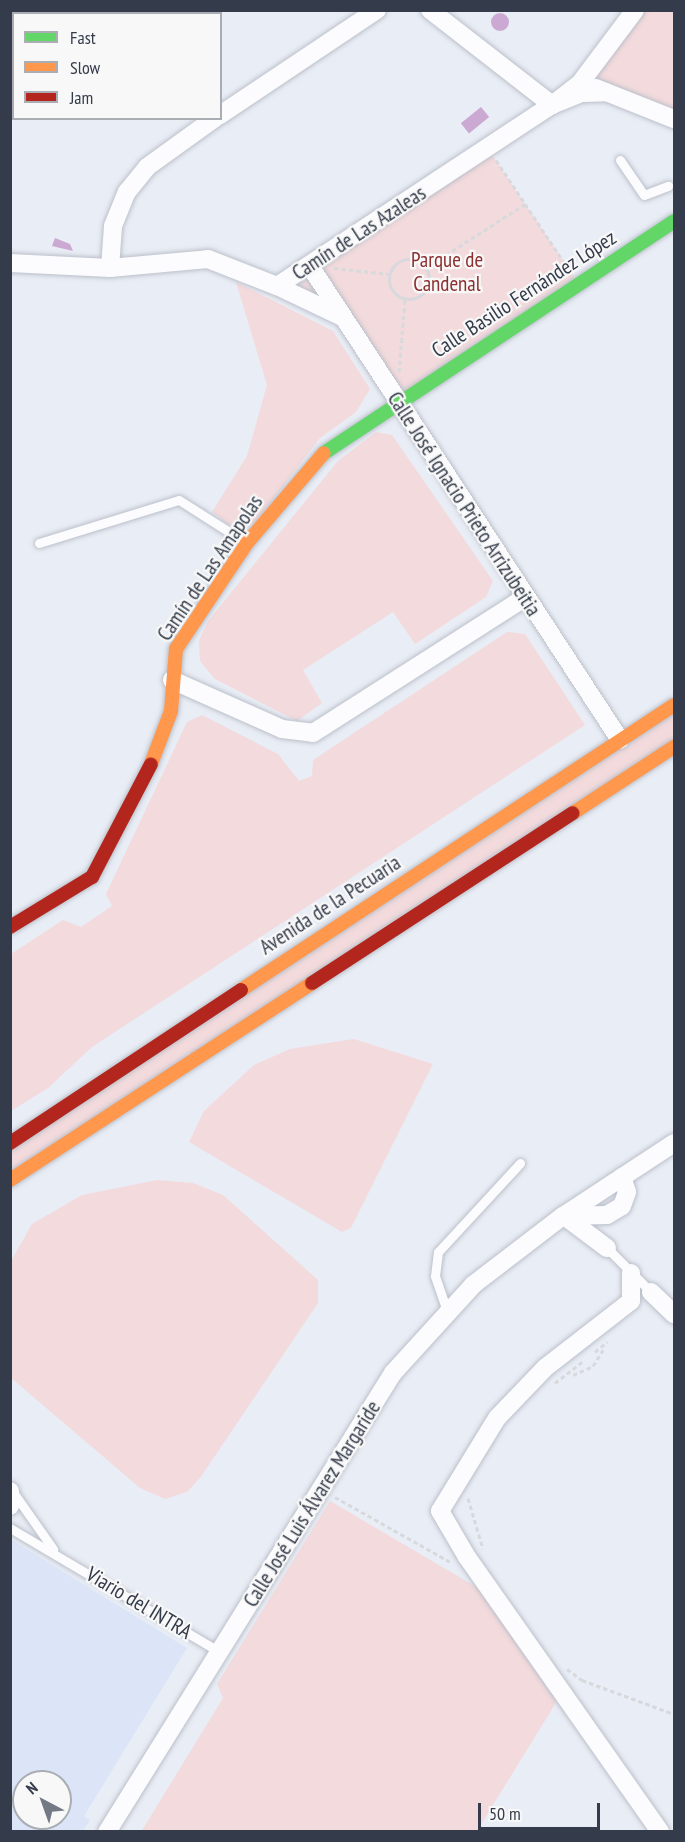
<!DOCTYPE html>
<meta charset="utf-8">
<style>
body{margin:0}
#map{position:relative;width:685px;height:1842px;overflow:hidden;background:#e9edf5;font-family:"PT Sans Narrow",sans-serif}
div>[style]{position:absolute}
.built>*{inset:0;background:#dbe5f7}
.green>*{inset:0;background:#f3dadc;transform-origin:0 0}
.water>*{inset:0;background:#cba9d2;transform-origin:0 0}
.round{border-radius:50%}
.path>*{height:3px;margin-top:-1.5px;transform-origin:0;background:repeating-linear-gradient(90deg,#d8d9dc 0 4.5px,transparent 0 7.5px)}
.path>.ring{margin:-1.5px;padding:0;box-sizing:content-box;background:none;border:3px solid #d8d9dc;border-radius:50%}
.roads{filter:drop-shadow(0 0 2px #bbc0ca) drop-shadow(0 0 2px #bbc0ca)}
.lane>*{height:9px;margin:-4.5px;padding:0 4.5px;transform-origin:4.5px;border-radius:4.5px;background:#fcfcfe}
.street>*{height:18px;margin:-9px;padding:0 9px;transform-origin:9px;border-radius:9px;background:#fcfcfe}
.fast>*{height:14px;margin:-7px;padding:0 7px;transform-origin:7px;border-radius:7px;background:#63d668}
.slow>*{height:14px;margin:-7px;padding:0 7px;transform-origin:7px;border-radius:7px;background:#ff974d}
.jam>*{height:14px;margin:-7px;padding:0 7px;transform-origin:7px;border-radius:7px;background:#b3261e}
span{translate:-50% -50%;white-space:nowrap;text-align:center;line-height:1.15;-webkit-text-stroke:4.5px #f8f8f8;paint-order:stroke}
.street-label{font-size:21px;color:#343c4b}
.park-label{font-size:21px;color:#8c2f30}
.frame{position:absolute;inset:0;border:12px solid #343c4b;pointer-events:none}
.legend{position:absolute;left:12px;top:12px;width:210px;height:108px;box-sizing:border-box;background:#f8f8f8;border:2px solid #aaadb3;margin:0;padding:8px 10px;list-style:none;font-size:18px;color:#343c4b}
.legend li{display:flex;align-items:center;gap:12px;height:30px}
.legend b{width:30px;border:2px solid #aaadb3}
.north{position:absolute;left:12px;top:1770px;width:60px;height:60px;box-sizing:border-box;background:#f8f8f8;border:2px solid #aaadb3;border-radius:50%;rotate:319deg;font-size:16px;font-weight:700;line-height:24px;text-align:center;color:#343c4b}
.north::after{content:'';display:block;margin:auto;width:21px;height:27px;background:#737a86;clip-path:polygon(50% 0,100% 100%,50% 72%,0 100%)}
.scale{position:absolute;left:478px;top:1803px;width:122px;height:27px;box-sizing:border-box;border:3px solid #343c4b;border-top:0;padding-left:8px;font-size:18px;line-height:21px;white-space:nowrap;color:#343c4b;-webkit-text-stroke:4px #f8f8f8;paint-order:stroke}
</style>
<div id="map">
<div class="built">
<i style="clip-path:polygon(evenodd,10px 1539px,187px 1648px,84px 1816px,90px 1820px,83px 1831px,11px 1831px,10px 1539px,24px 1782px,60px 1782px,60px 1818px,24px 1818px,24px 1782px)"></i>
</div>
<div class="green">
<i style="clip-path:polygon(635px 11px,674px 11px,674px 119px,597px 82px,595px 72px)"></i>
<i style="left:488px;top:149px;width:161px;height:213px;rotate:56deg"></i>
<i style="clip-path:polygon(308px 278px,322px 295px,320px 299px,296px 287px)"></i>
<i style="clip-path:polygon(236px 282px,333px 331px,370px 389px,356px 412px,320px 438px,255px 523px,233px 528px,212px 512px,247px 456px,267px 385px)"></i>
<i style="clip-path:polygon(376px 432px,392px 435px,493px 581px,486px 597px,415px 644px,393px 612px,303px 670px,322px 703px,297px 721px,215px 679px,200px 661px,199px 641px,208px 621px,338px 461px)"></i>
<i style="clip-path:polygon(507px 632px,525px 634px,585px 725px,92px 1047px,48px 1088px,11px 1111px,11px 954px,63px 920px,81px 927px,112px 906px,106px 894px,187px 722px,202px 715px,278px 754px,299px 781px,312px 776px,313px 760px)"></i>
<i style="clip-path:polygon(674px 705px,674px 747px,11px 1180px,10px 1143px)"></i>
<i style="clip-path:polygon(354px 1039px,433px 1064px,351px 1228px,342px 1232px,189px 1142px,204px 1111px,254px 1065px,290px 1049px)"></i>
<i style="clip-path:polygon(157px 1180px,193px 1183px,223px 1195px,318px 1280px,318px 1303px,200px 1478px,187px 1492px,165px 1499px,140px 1488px,10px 1377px,11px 1261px,32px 1224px,82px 1195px)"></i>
<i style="clip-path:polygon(330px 1501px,478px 1588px,557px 1701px,477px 1831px,141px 1832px,223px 1698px,217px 1684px)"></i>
</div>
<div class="water">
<i class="round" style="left:491px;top:13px;width:18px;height:18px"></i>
<i style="left:481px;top:107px;width:13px;height:26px;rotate:51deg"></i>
<i style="clip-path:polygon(55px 238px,70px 244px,73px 251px,52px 246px)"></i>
</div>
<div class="path">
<i style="left:496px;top:160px;width:128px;rotate:56.4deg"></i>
<i class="ring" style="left:389px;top:259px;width:37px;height:37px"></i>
<i style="left:427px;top:267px;width:117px;rotate:-32.7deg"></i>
<i style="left:334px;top:268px;width:55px;rotate:6.2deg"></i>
<i style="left:399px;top:372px;width:73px;rotate:-85.3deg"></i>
<i style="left:595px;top:1352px;width:16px;rotate:-40deg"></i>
<i style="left:573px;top:1375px;width:22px;rotate:-24deg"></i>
<i style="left:593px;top:1366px;width:19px;rotate:-58deg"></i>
<i style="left:555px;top:1383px;width:36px;rotate:-38deg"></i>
<i style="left:335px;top:1497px;width:134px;rotate:29.4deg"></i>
<i style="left:468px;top:1498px;width:53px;rotate:73.6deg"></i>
<i style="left:567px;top:1669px;width:19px;rotate:36deg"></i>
<i style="left:582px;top:1680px;width:98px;rotate:20.3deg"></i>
</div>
<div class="roads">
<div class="lane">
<i style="left:620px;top:160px;width:42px;rotate:55.6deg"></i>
<i style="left:644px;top:195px;width:26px;rotate:-21deg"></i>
<i style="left:39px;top:543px;width:146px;rotate:-17.1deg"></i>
<i style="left:179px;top:500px;width:78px;rotate:32.5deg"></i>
<i style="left:607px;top:1248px;width:62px;rotate:45deg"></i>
<i style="left:447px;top:1311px;width:37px;rotate:-109deg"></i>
<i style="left:435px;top:1276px;width:24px;rotate:-83deg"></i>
<i style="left:438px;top:1252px;width:121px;rotate:-47.3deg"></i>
<i style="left:13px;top:1492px;width:70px;rotate:54.9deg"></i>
<i style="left:10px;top:1528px;width:245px;rotate:30.6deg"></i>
</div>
<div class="street">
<i style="left:138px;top:10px;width:4px;rotate:63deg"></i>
<i style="left:430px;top:10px;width:155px;rotate:37.9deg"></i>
<i style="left:552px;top:105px;width:32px;rotate:-22deg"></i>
<i style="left:582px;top:93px;width:24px;rotate:-2deg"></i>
<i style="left:596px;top:88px;width:84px;rotate:21.7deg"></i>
<i style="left:220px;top:115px;width:189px;rotate:-33.8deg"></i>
<i style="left:10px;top:263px;width:100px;rotate:2.9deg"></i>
<i style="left:110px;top:268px;width:98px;rotate:-5.2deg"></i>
<i style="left:208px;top:259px;width:74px;rotate:21.4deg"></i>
<i style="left:277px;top:286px;width:329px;rotate:-33.4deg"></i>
<i style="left:552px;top:105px;width:37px;rotate:-38deg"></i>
<i style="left:581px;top:82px;width:90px;rotate:-53.1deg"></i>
<i style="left:310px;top:266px;width:566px;rotate:56.81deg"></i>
<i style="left:110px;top:268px;width:42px;rotate:-85.9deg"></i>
<i style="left:113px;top:226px;width:37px;rotate:-68deg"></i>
<i style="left:127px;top:192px;width:32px;rotate:-51deg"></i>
<i style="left:147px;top:167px;width:84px;rotate:-35.8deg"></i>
<i style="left:277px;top:286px;width:72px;rotate:25.5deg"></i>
<i style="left:172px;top:680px;width:120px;rotate:24deg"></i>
<i style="left:282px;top:729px;width:31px;rotate:7deg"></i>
<i style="left:313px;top:733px;width:253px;rotate:-32.6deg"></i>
<i style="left:563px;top:1216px;width:44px;rotate:-1.3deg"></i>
<i style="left:607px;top:1215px;width:17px;rotate:-31deg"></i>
<i style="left:622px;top:1206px;width:15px;rotate:-70deg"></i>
<i style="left:627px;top:1192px;width:16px;rotate:-108deg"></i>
<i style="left:567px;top:1218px;width:50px;rotate:36.9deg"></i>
<i style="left:631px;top:1273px;width:28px;rotate:90deg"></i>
<i style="left:631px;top:1301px;width:109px;rotate:142.1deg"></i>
<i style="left:545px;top:1368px;width:69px;rotate:133.8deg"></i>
<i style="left:497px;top:1418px;width:109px;rotate:121.5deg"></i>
<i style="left:440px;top:1511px;width:53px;rotate:59.6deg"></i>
<i style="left:467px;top:1557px;width:336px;rotate:54.9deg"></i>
<i style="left:651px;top:1292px;width:32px;rotate:44deg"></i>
<i style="left:10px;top:1491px;width:15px;rotate:90deg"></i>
<i style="left:107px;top:1832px;width:541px;rotate:-58.07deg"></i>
<i style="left:393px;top:1373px;width:119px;rotate:-47.7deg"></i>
<i style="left:473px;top:1285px;width:113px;rotate:-37.5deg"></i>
<i style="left:563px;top:1216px;width:133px;rotate:-33.3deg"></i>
</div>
<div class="fast">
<i style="left:324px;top:453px;width:420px;rotate:-33.5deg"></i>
</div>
<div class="slow">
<i style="left:151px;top:764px;width:57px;rotate:-69.3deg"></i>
<i style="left:171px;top:711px;width:62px;rotate:-85.4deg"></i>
<i style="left:176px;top:649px;width:128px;rotate:-56.2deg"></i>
<i style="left:247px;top:543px;width:118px;rotate:-49.5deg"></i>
<i style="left:573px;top:813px;width:121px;rotate:-33.2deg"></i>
<i style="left:241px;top:990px;width:518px;rotate:-33.35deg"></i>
<i style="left:10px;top:1180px;width:361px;rotate:-33.1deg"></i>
</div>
<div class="jam">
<i style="left:10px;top:927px;width:96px;rotate:-31.4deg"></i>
<i style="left:92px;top:877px;width:127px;rotate:-62.4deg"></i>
<i style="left:312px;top:983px;width:311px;rotate:-33.1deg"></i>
<i style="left:10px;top:1143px;width:277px;rotate:-33.5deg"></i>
</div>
</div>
<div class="street-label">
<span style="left:359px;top:233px;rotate:-33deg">Camín de Las Azaleas</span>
<span style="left:524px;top:294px;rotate:-33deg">Calle Basilio Fernández López</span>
<span style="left:464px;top:504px;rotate:57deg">Calle José Ignacio Prieto Arrizubeitia</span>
<span style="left:210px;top:568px;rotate:-56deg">Camín de Las Amapolas</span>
<span style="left:330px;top:905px;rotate:-33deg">Avenida de la Pecuaria</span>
<span style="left:312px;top:1504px;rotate:-58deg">Calle José Luis Álvarez Margaride</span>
<span style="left:139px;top:1603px;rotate:31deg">Viario del INTRA</span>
</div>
<div class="park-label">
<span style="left:447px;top:272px">Parque de<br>Candenal</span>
</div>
<div class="frame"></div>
<ul class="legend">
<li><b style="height:8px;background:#63d668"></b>Fast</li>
<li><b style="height:8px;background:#ff974d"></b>Slow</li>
<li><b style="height:8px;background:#b3261e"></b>Jam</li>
</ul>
<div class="north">N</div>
<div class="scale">50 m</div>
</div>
